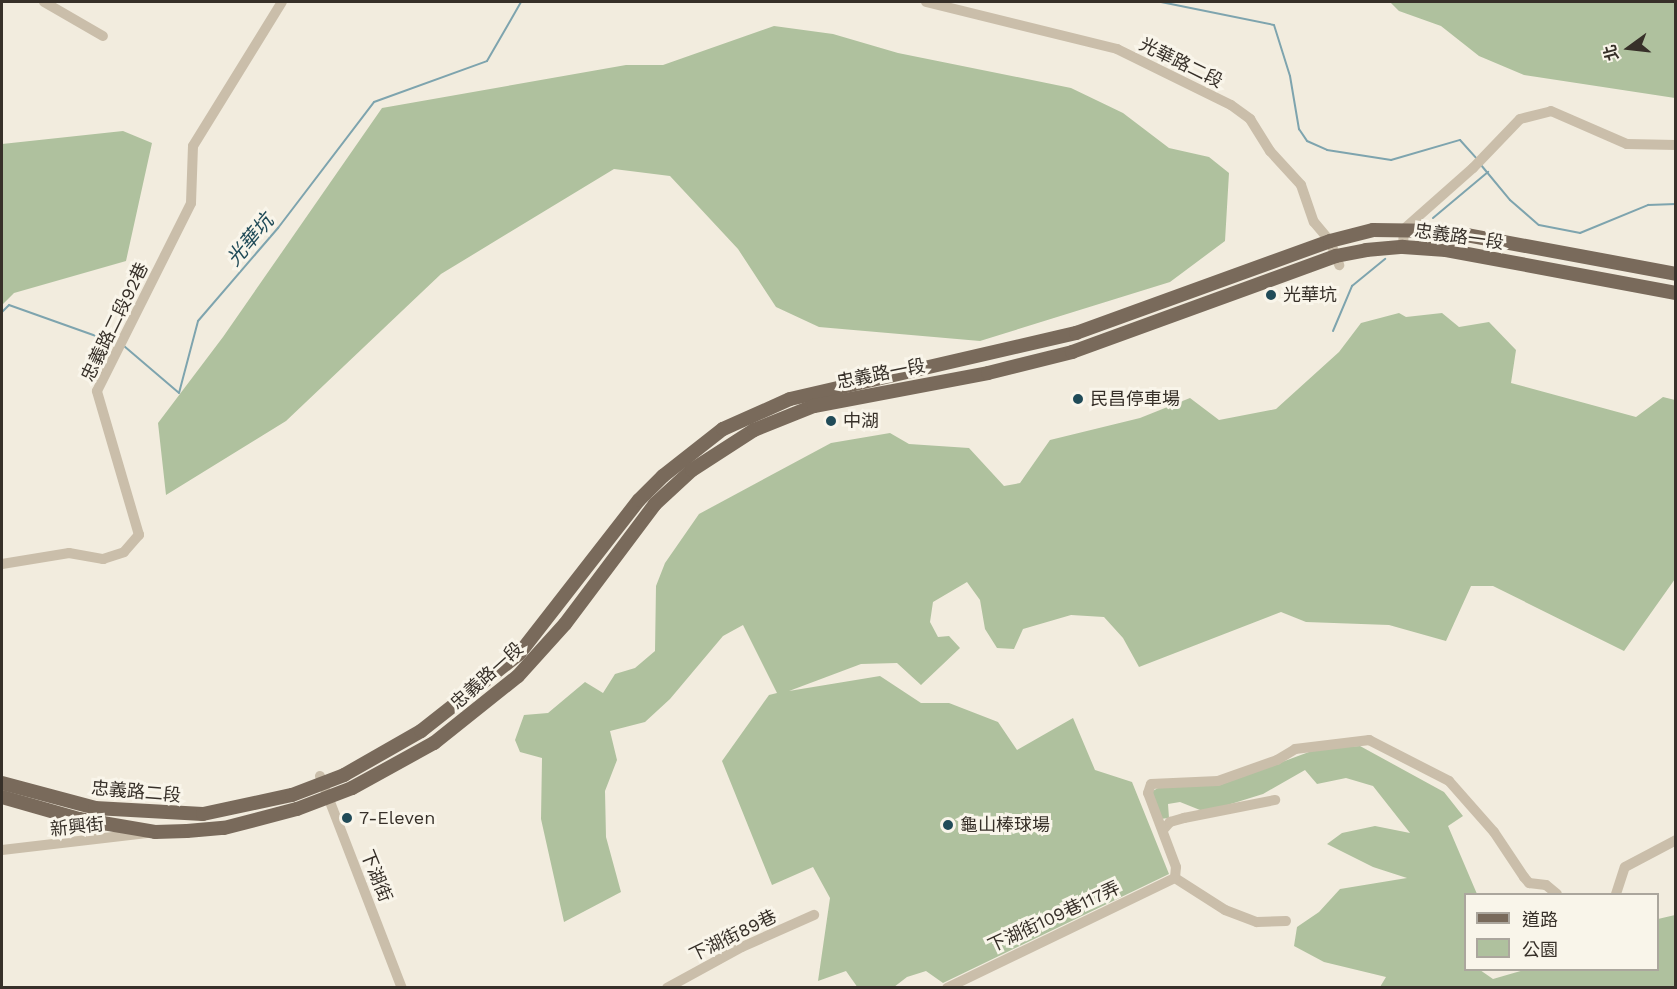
<!DOCTYPE html>
<meta charset="utf-8">
<style>
body{margin:0}
#map{position:relative;width:1677px;height:989px;overflow:hidden;background:#f2ecde;font-family:"Work Sans","Noto Sans TC",sans-serif}
div>[style]{position:absolute}
.green>*{inset:0;background:#afc19e}
.stream>*{height:2px;margin:-1px;padding:0 1px;transform-origin:1px;border-radius:1px;background:#7ea4ae}
.minor>*{height:10px;margin:-5px;padding:0 5px;transform-origin:5px;border-radius:5px;background:#cabeaa}
.major>*{height:14px;margin:-7px;padding:0 7px;transform-origin:7px;border-radius:7px;background:#796a5b}
.dots>*{width:16px;height:16px;translate:-50% -50%;box-sizing:border-box;border:3px solid #f9f5ea;border-radius:50%}
span{translate:-50% -50%;white-space:nowrap;text-align:center;line-height:1.15;-webkit-text-stroke:6px #f9f5ea;paint-order:stroke}
.street-label{font-size:18px;color:#373029}
.poi-label{font-size:18px;color:#373029}
.left{translate:0 -50%;text-align:left}
.water-label{font-size:20px;color:#204b58;font-style:italic}
.frame{position:absolute;inset:0;border:3px solid #373029;pointer-events:none}
.legend{position:absolute;left:1464px;top:893px;width:195px;height:78px;box-sizing:border-box;background:#f9f5ea;border:2px solid #aba69d;margin:0;padding:8px 10px;list-style:none;font-size:18px;color:#373029}
.legend li{display:flex;align-items:center;gap:12px;height:30px}
.legend b{width:30px;border:2px solid #aba69d}
.north{position:absolute;left:1599px;top:18px;width:60px;height:60px;-webkit-text-stroke:4px #f9f5ea;paint-order:stroke;rotate:255deg;font-size:16px;font-weight:700;line-height:24px;text-align:center;color:#373029}
.north::after{content:'';display:block;margin:auto;width:21px;height:27px;background:#373029;clip-path:polygon(50% 0,100% 100%,50% 72%,0 100%)}
</style>
<div id="map">
<div class="green">
<i style="clip-path:polygon(1390px 2px,1675px 2px,1675px 98px,1524px 75px,1479px 56px,1441px 26px,1399px 11px)"></i>
<i style="clip-path:polygon(774px 26px,833px 34px,898px 53px,1071px 88px,1123px 113px,1169px 148px,1209px 157px,1229px 173px,1225px 241px,1170px 282px,980px 341px,819px 327px,776px 307px,738px 249px,670px 176px,614px 169px,441px 274px,286px 421px,166px 495px,158px 423px,223px 337px,382px 108px,626px 65px,663px 65px)"></i>
<i style="clip-path:polygon(123px 131px,152px 143px,126px 261px,14px 293px,2px 305px,2px 144px)"></i>
<i style="clip-path:polygon(1399px 313px,1406px 317px,1442px 313px,1459px 327px,1489px 322px,1516px 350px,1511px 383px,1636px 417px,1663px 397px,1675px 400px,1675px 579px,1624px 651px,1493px 586px,1471px 586px,1446px 641px,1389px 625px,1306px 622px,1281px 612px,1139px 667px,1123px 638px,1104px 617px,1071px 615px,1023px 629px,1014px 649px,997px 648px,985px 629px,980px 600px,967px 582px,933px 602px,930px 622px,938px 637px,949px 636px,960px 648px,921px 685px,897px 663px,861px 664px,789px 691px,880px 676px,921px 703px,949px 703px,998px 722px,1017px 750px,1073px 718px,1095px 770px,1132px 782px,1169px 874px,943px 983px,926px 971px,907px 977px,894px 987px,858px 988px,846px 971px,818px 981px,830px 898px,813px 867px,772px 885px,722px 761px,769px 695px,777px 693px,743px 625px,723px 636px,670px 699px,645px 722px,610px 731px,617px 760px,605px 791px,606px 837px,621px 892px,564px 922px,541px 819px,542px 758px,520px 752px,515px 740px,524px 715px,548px 713px,585px 682px,603px 693px,615px 674px,635px 668px,655px 651px,656px 586px,665px 563px,699px 514px,831px 443px,890px 433px,909px 444px,969px 448px,1004px 486px,1020px 483px,1050px 440px,1140px 418px,1190px 398px,1219px 420px,1276px 409px,1339px 352px,1361px 323px)"></i>
<i style="clip-path:polygon(1360px 746px,1444px 792px,1463px 816px,1448px 826px,1477px 894px,1466px 894px,1466px 970px,1480px 970px,1493px 979px,1524px 970px,1658px 970px,1658px 919px,1675px 915px,1675px 987px,1380px 987px,1386px 977px,1324px 962px,1294px 946px,1297px 927px,1319px 912px,1340px 889px,1407px 878px,1373px 867px,1327px 844px,1342px 833px,1375px 826px,1410px 833px,1373px 786px,1346px 778px,1317px 784px,1305px 770px,1263px 794px,1205px 812px,1180px 802px,1168px 804px,1169px 818px,1160px 819px,1151px 792px,1165px 784px,1220px 785px,1317px 749px)"></i>
</div>
<div class="stream">
<i style="left:1161px;top:2px;width:115px;rotate:11.5deg"></i>
<i style="left:1274px;top:25px;width:53px;rotate:72.6deg"></i>
<i style="left:1290px;top:76px;width:54px;rotate:80.4deg"></i>
<i style="left:1299px;top:129px;width:14px;rotate:56deg"></i>
<i style="left:1307px;top:141px;width:22px;rotate:24deg"></i>
<i style="left:1327px;top:150px;width:65px;rotate:8.9deg"></i>
<i style="left:1391px;top:160px;width:72px;rotate:-16.2deg"></i>
<i style="left:1460px;top:140px;width:24px;rotate:48deg"></i>
<i style="left:1481px;top:165px;width:45px;rotate:50.4deg"></i>
<i style="left:1510px;top:200px;width:38px;rotate:41deg"></i>
<i style="left:1539px;top:225px;width:42px;rotate:11deg"></i>
<i style="left:1580px;top:233px;width:74px;rotate:-22.4deg"></i>
<i style="left:1648px;top:205px;width:28px;rotate:-2deg"></i>
<i style="left:1433px;top:218px;width:72px;rotate:-39.9deg"></i>
<i style="left:2px;top:312px;width:10px;rotate:-45deg"></i>
<i style="left:9px;top:305px;width:114px;rotate:19.6deg"></i>
<i style="left:1333px;top:331px;width:49px;rotate:-67.1deg"></i>
<i style="left:1352px;top:286px;width:43px;rotate:-39.3deg"></i>
<i style="left:124px;top:346px;width:72px;rotate:40.5deg"></i>
<i style="left:179px;top:393px;width:74px;rotate:-75.2deg"></i>
<i style="left:198px;top:321px;width:123px;rotate:-49.3deg"></i>
<i style="left:278px;top:228px;width:158px;rotate:-52.7deg"></i>
<i style="left:374px;top:102px;width:120px;rotate:-19.9deg"></i>
<i style="left:487px;top:61px;width:68px;rotate:-60deg"></i>
</div>
<div class="minor">
<i style="left:44px;top:2px;width:68px;rotate:30deg"></i>
<i style="left:926px;top:2px;width:197px;rotate:13.8deg"></i>
<i style="left:1117px;top:49px;width:127px;rotate:26.2deg"></i>
<i style="left:1231px;top:105px;width:24px;rotate:36deg"></i>
<i style="left:1250px;top:119px;width:38px;rotate:58deg"></i>
<i style="left:1270px;top:151px;width:46px;rotate:47.6deg"></i>
<i style="left:1301px;top:185px;width:39px;rotate:71deg"></i>
<i style="left:1314px;top:222px;width:25px;rotate:50deg"></i>
<i style="left:1330px;top:241px;width:26px;rotate:69deg"></i>
<i style="left:1403px;top:247px;width:18px;rotate:-87deg"></i>
<i style="left:1404px;top:229px;width:92px;rotate:-41.5deg"></i>
<i style="left:1473px;top:168px;width:68px;rotate:-46.2deg"></i>
<i style="left:1520px;top:119px;width:32px;rotate:-14deg"></i>
<i style="left:1551px;top:111px;width:83px;rotate:23.5deg"></i>
<i style="left:1627px;top:144px;width:49px;rotate:1.2deg"></i>
<i style="left:2px;top:564px;width:68px;rotate:-9.3deg"></i>
<i style="left:69px;top:553px;width:35px;rotate:10deg"></i>
<i style="left:103px;top:559px;width:22px;rotate:-18deg"></i>
<i style="left:124px;top:552px;width:23px;rotate:-49deg"></i>
<i style="left:139px;top:535px;width:150px;rotate:-106.3deg"></i>
<i style="left:97px;top:391px;width:210px;rotate:-63.4deg"></i>
<i style="left:191px;top:203px;width:57px;rotate:-88deg"></i>
<i style="left:193px;top:146px;width:169px;rotate:-58.3deg"></i>
<i style="left:320px;top:776px;width:227px;rotate:68.9deg"></i>
<i style="left:1163px;top:830px;width:11px;rotate:-49deg"></i>
<i style="left:1170px;top:822px;width:15px;rotate:-16deg"></i>
<i style="left:1184px;top:818px;width:93px;rotate:-11.2deg"></i>
<i style="left:2px;top:850px;width:146px;rotate:-6.7deg"></i>
<i style="left:1175px;top:878px;width:11px;rotate:-85deg"></i>
<i style="left:1176px;top:867px;width:79px;rotate:-110.7deg"></i>
<i style="left:1148px;top:793px;width:9px;rotate:-72deg"></i>
<i style="left:1151px;top:784px;width:67px;rotate:-2.6deg"></i>
<i style="left:1218px;top:781px;width:63px;rotate:-19.6deg"></i>
<i style="left:1277px;top:760px;width:21px;rotate:-31deg"></i>
<i style="left:1295px;top:749px;width:75px;rotate:-6.9deg"></i>
<i style="left:1369px;top:740px;width:90px;rotate:27.1deg"></i>
<i style="left:1449px;top:781px;width:68px;rotate:48.6deg"></i>
<i style="left:1494px;top:832px;width:54px;rotate:56.3deg"></i>
<i style="left:1524px;top:877px;width:8px;rotate:50deg"></i>
<i style="left:1529px;top:883px;width:17px;rotate:7deg"></i>
<i style="left:1546px;top:885px;width:14px;rotate:39deg"></i>
<i style="left:1175px;top:878px;width:59px;rotate:32.6deg"></i>
<i style="left:1225px;top:910px;width:34px;rotate:21deg"></i>
<i style="left:1257px;top:922px;width:29px;rotate:-2deg"></i>
<i style="left:1616px;top:894px;width:28px;rotate:-72deg"></i>
<i style="left:1625px;top:867px;width:58px;rotate:-27.9deg"></i>
<i style="left:667px;top:988px;width:85px;rotate:-28.7deg"></i>
<i style="left:742px;top:947px;width:79px;rotate:-24deg"></i>
<i style="left:947px;top:988px;width:253px;rotate:-25.8deg"></i>
</div>
<div class="major">
<i style="left:2px;top:783px;width:96px;rotate:15deg"></i>
<i style="left:95px;top:808px;width:108px;rotate:3.2deg"></i>
<i style="left:203px;top:814px;width:91px;rotate:-12.1deg"></i>
<i style="left:292px;top:795px;width:56px;rotate:-21deg"></i>
<i style="left:344px;top:775px;width:89px;rotate:-29.7deg"></i>
<i style="left:421px;top:731px;width:125px;rotate:-38.2deg"></i>
<i style="left:519px;top:654px;width:195px;rotate:-52.1deg"></i>
<i style="left:639px;top:500px;width:34px;rotate:-45deg"></i>
<i style="left:663px;top:476px;width:76px;rotate:-38.1deg"></i>
<i style="left:723px;top:429px;width:73px;rotate:-24.1deg"></i>
<i style="left:790px;top:399px;width:294px;rotate:-13deg"></i>
<i style="left:1076px;top:333px;width:270px;rotate:-19.9deg"></i>
<i style="left:1330px;top:241px;width:44px;rotate:-14.3deg"></i>
<i style="left:1373px;top:230px;width:72px;rotate:0.8deg"></i>
<i style="left:1445px;top:231px;width:235px;rotate:10.5deg"></i>
<i style="left:2px;top:797px;width:80px;rotate:15.9deg"></i>
<i style="left:79px;top:819px;width:77px;rotate:9.7deg"></i>
<i style="left:155px;top:832px;width:32px;rotate:-2deg"></i>
<i style="left:187px;top:831px;width:37px;rotate:-5deg"></i>
<i style="left:224px;top:828px;width:75px;rotate:-14.6deg"></i>
<i style="left:297px;top:809px;width:59px;rotate:-20.9deg"></i>
<i style="left:352px;top:788px;width:94px;rotate:-28.8deg"></i>
<i style="left:434px;top:743px;width:107px;rotate:-38.6deg"></i>
<i style="left:518px;top:676px;width:70px;rotate:-47.9deg"></i>
<i style="left:565px;top:624px;width:150px;rotate:-53.1deg"></i>
<i style="left:655px;top:504px;width:50px;rotate:-42.6deg"></i>
<i style="left:692px;top:470px;width:74px;rotate:-32.8deg"></i>
<i style="left:754px;top:430px;width:65px;rotate:-21.8deg"></i>
<i style="left:814px;top:406px;width:177px;rotate:-10.7deg"></i>
<i style="left:988px;top:373px;width:87px;rotate:-14deg"></i>
<i style="left:1072px;top:352px;width:281px;rotate:-20deg"></i>
<i style="left:1336px;top:256px;width:31px;rotate:-11deg"></i>
<i style="left:1366px;top:250px;width:37px;rotate:-5deg"></i>
<i style="left:1403px;top:247px;width:43px;rotate:4deg"></i>
<i style="left:1446px;top:250px;width:234px;rotate:10.6deg"></i>
</div>
<div class="dots">
<i style="left:1271px;top:295px;background:#204b58"></i>
<i style="left:1078px;top:399px;background:#204b58"></i>
<i style="left:831px;top:421px;background:#204b58"></i>
<i style="left:347px;top:818px;background:#204b58"></i>
<i style="left:948px;top:825px;background:#204b58"></i>
</div>
<div class="street-label">
<span style="left:1181px;top:63px;rotate:26deg">光華路二段</span>
<span style="left:1459px;top:237px;rotate:8deg">忠義路一段</span>
<span style="left:115px;top:322px;rotate:-64deg">忠義路二段92巷</span>
<span style="left:881px;top:374px;rotate:-11deg">忠義路一段</span>
<span style="left:487px;top:676px;rotate:-42deg">忠義路一段</span>
<span style="left:136px;top:792px;rotate:5deg">忠義路二段</span>
<span style="left:77px;top:827px;rotate:-6deg">新興街</span>
<span style="left:376px;top:876px;rotate:68deg">下湖街</span>
<span style="left:1054px;top:917px;rotate:-25deg">下湖街109巷117弄</span>
<span style="left:733px;top:936px;rotate:-26deg">下湖街89巷</span>
</div>
<div class="poi-label">
<span class="left" style="left:1283px;top:295px">光華坑</span>
<span class="left" style="left:1090px;top:399px">民昌停車場</span>
<span class="left" style="left:843px;top:421px">中湖</span>
<span class="left" style="left:359px;top:818px">7-Eleven</span>
<span class="left" style="left:960px;top:825px">龜山棒球場</span>
</div>
<div class="water-label">
<span style="left:250px;top:240px;rotate:-50deg">光華坑</span>
</div>
<div class="frame"></div>
<ul class="legend">
<li><b style="height:8px;background:#796a5b"></b>道路</li>
<li><b style="height:16px;background:#afc19e"></b>公園</li>
</ul>
<div class="north">北</div>
</div>
